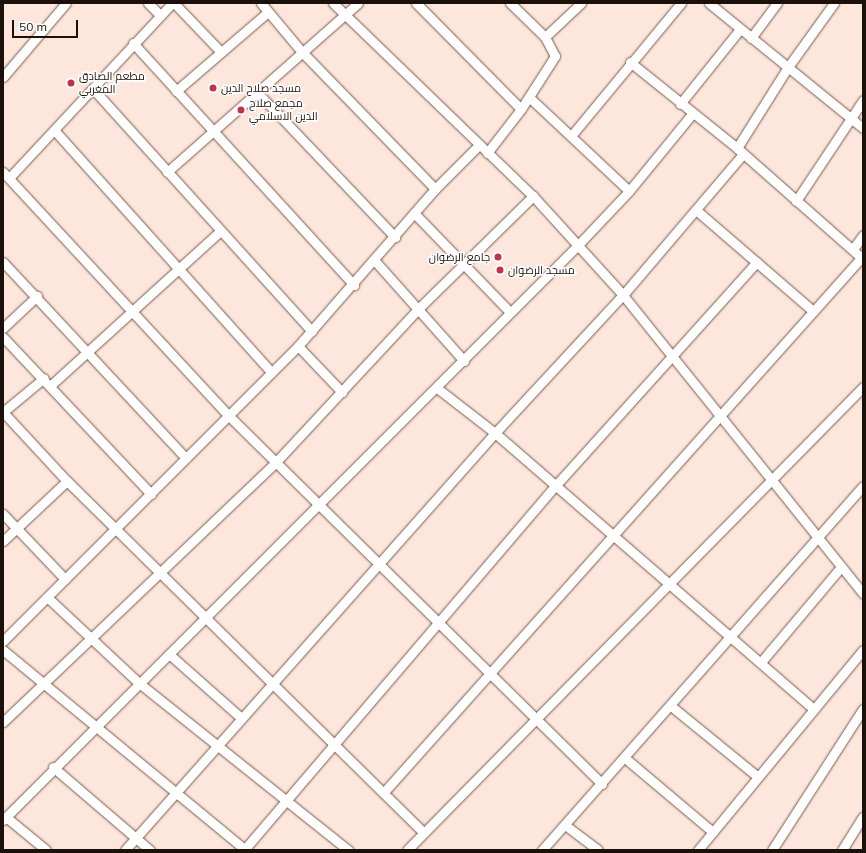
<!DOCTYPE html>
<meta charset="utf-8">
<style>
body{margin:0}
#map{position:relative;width:866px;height:853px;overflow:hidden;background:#fde7dc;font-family:Mulish,Cairo,sans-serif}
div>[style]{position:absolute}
.roads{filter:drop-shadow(0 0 1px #7a5a4b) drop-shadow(0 0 1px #7a5a4b)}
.minor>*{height:9px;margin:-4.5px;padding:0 4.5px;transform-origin:4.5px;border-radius:4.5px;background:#fff}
.dots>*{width:11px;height:11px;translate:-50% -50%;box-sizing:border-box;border:2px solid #fff;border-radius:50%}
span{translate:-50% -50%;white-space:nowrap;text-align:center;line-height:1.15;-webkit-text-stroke:3px #fff;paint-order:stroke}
.poi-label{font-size:11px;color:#1c100a}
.left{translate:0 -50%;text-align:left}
.right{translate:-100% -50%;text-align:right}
.frame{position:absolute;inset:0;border:4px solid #1c100a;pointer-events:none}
.scale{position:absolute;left:12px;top:20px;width:66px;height:18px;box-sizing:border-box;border:2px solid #1c100a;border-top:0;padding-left:5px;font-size:12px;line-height:14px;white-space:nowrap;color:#1c100a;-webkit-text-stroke:3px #fff;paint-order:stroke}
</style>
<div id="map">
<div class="roads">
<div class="minor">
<i style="left:148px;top:3px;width:17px;rotate:45deg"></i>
<i style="left:174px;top:3px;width:68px;rotate:46.2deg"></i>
<i style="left:261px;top:3px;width:64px;rotate:50.1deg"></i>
<i style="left:302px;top:52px;width:191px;rotate:45.8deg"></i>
<i style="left:333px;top:3px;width:278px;rotate:44deg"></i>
<i style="left:533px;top:196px;width:134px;rotate:47.7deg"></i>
<i style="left:623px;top:295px;width:383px;rotate:51.2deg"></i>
<i style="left:416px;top:3px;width:149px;rotate:45.3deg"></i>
<i style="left:709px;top:3px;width:198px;rotate:39.1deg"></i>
<i style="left:545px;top:37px;width:50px;rotate:-43.4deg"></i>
<i style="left:751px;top:38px;width:44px;rotate:-53.4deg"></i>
<i style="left:133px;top:43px;width:328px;rotate:47.6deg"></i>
<i style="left:630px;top:62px;width:137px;rotate:38.8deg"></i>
<i style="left:737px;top:148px;width:168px;rotate:41.4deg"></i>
<i style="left:3px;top:77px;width:97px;rotate:-49.6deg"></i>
<i style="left:94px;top:90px;width:325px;rotate:47.9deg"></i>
<i style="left:176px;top:91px;width:121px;rotate:-40.7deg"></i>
<i style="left:256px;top:91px;width:202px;rotate:46.4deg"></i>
<i style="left:529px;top:97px;width:137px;rotate:43.2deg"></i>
<i style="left:680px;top:104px;width:96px;rotate:-51.3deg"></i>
<i style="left:55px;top:131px;width:324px;rotate:48.1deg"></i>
<i style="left:571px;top:136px;width:173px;rotate:-50.4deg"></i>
<i style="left:737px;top:148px;width:96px;rotate:-57.8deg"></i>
<i style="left:788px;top:67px;width:79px;rotate:-54.3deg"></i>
<i style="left:487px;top:153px;width:56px;rotate:-52.3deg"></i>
<i style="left:521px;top:109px;width:63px;rotate:-57.3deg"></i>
<i style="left:555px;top:56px;width:21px;rotate:-118deg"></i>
<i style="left:545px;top:37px;width:49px;rotate:-135.8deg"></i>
<i style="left:3px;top:172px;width:333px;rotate:47.2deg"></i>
<i style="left:229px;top:416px;width:524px;rotate:44.61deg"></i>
<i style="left:167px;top:172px;width:255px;rotate:-41.5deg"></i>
<i style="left:9px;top:178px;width:239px;rotate:-47deg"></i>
<i style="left:796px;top:201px;width:121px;rotate:-56.4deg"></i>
<i style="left:696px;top:210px;width:155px;rotate:40.8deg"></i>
<i style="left:414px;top:213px;width:138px;rotate:45.9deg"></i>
<i style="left:853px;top:249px;width:17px;rotate:-54deg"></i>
<i style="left:375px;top:261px;width:134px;rotate:48.3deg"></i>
<i style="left:3px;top:262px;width:268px;rotate:47deg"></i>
<i style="left:3px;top:328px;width:47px;rotate:-43.3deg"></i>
<i style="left:3px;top:337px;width:216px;rotate:46.7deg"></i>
<i style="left:298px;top:346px;width:64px;rotate:46.3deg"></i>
<i style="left:51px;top:385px;width:229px;rotate:-42.3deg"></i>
<i style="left:437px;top:388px;width:73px;rotate:37.8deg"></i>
<i style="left:495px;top:433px;width:422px;rotate:40.9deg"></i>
<i style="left:3px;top:412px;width:94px;rotate:47.2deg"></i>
<i style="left:67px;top:481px;width:500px;rotate:44.6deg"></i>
<i style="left:3px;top:412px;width:53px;rotate:-39.7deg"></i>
<i style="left:3px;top:514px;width:90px;rotate:46.4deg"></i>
<i style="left:3px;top:541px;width:88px;rotate:-43.2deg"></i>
<i style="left:47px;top:597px;width:126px;rotate:43.1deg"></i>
<i style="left:139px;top:683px;width:268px;rotate:38.6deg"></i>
<i style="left:3px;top:641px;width:417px;rotate:-45deg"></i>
<i style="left:298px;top:346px;width:208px;rotate:-48.9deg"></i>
<i style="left:435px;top:189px;width:62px;rotate:-45deg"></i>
<i style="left:3px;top:650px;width:315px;rotate:39.5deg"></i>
<i style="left:169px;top:654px;width:96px;rotate:41.6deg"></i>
<i style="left:761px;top:662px;width:124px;rotate:-49.9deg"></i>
<i style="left:671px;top:706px;width:112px;rotate:39.2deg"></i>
<i style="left:3px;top:722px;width:376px;rotate:-43.6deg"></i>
<i style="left:275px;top:463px;width:209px;rotate:-47.1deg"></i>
<i style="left:417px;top:310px;width:163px;rotate:-44.5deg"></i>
<i style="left:625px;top:758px;width:115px;rotate:40.1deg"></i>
<i style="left:53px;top:767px;width:128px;rotate:40.6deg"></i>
<i style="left:384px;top:792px;width:716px;rotate:-48.23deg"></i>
<i style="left:6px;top:817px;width:52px;rotate:39.5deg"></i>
<i style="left:3px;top:820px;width:813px;rotate:-45deg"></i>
<i style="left:578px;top:245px;width:74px;rotate:-46.6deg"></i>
<i style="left:629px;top:191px;width:99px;rotate:-50.7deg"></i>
<i style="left:565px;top:825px;width:41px;rotate:37.1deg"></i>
<i style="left:125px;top:850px;width:557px;rotate:-48.42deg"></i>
<i style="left:495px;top:433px;width:188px;rotate:-47.2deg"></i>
<i style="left:623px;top:295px;width:185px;rotate:-49.6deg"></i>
<i style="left:244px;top:850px;width:480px;rotate:-49.5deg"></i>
<i style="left:556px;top:485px;width:300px;rotate:-48deg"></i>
<i style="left:407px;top:850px;width:650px;rotate:-45.44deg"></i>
<i style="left:542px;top:850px;width:485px;rotate:-48.6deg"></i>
<i style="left:698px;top:850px;width:259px;rotate:-50.5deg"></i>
<i style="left:772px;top:850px;width:168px;rotate:-57.2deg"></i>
<i style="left:842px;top:850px;width:39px;rotate:-58deg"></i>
</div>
</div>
<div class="dots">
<i style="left:71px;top:83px;background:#c2314c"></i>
<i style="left:213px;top:88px;background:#c2314c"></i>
<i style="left:241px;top:110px;background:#c2314c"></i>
<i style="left:498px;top:257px;background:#c2314c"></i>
<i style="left:500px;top:270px;background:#c2314c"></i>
</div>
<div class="poi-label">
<span class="left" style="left:79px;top:83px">مطعم الصادق<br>المغربي</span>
<span class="left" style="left:221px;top:88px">مسجد صلاح الدين</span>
<span class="left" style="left:249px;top:110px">مجمع صلاح<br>الدين الاسلامي</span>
<span class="right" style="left:490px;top:257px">جامع الرضوان</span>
<span class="left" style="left:508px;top:270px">مسجد الرضوان</span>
</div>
<div class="frame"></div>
<div class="scale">50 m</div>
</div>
